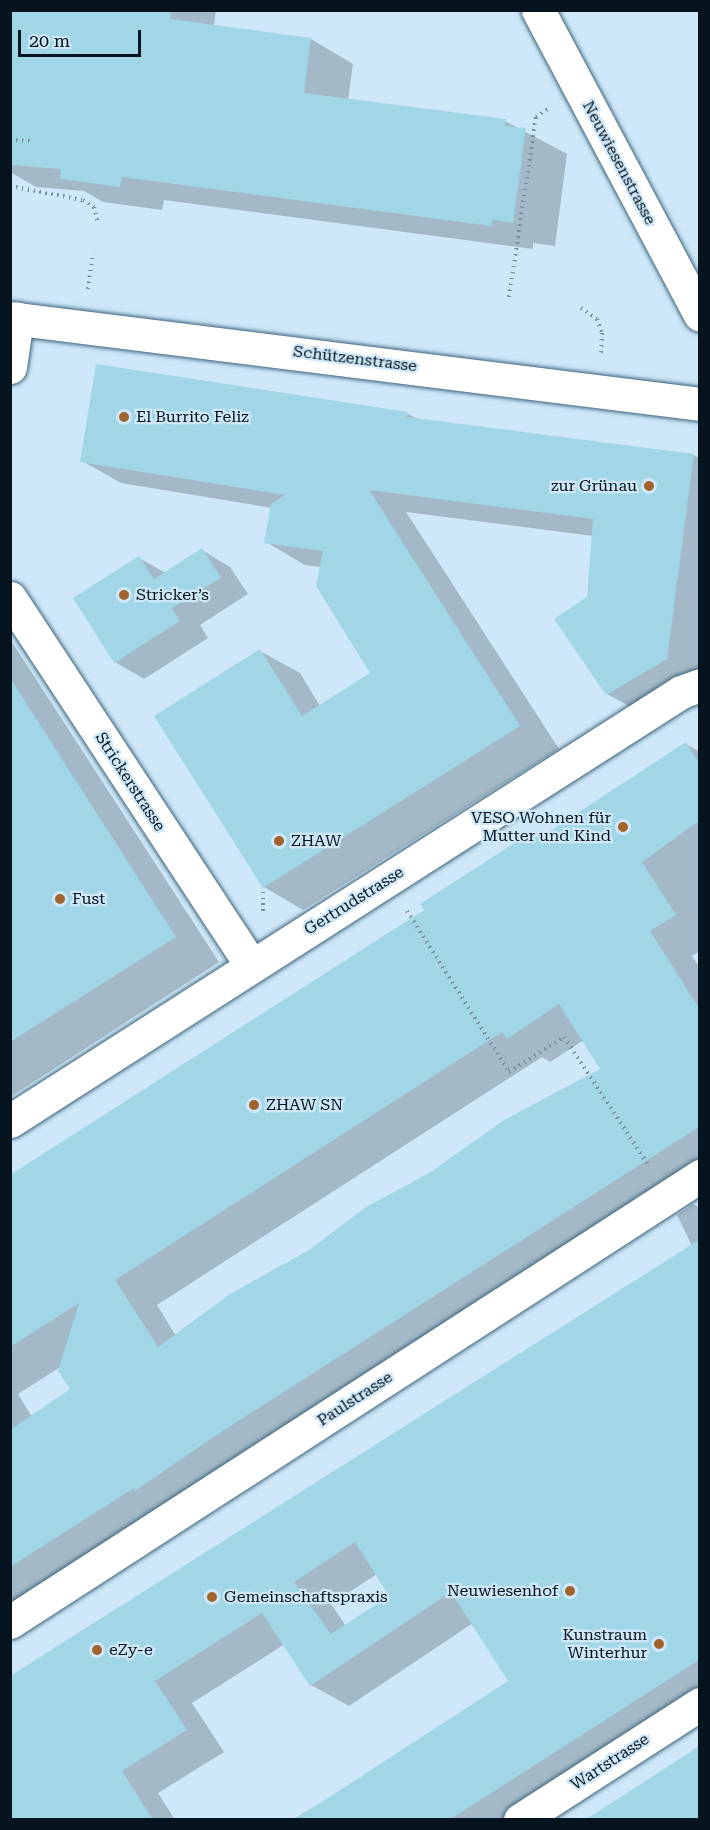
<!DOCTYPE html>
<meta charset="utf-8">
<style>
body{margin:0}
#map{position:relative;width:710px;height:1830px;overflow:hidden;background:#cee8f9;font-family:"Roboto Serif",serif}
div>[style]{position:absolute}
.shadow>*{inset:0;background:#0003}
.building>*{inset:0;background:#a0d6e6}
.path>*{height:4px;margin-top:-2px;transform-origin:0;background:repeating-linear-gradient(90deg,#7a8f9e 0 1.5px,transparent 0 6px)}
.roads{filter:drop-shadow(0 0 2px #3d647c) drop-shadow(0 0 2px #3d647c)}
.minor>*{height:33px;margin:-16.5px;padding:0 16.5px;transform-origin:16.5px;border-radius:16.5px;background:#fff}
.major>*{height:33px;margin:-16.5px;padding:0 16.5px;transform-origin:16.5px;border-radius:16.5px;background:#fff}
.dots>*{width:16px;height:16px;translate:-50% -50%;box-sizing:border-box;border:3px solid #cee8f9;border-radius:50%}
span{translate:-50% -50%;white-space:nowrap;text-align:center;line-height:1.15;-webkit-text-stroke:4.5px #cee8f9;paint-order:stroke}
.street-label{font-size:16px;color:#05141e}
.poi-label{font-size:16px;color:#05141e}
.left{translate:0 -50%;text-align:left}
.right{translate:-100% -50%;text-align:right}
.frame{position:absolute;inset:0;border:12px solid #05141e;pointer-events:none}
.scale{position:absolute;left:18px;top:30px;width:123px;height:27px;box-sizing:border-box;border:3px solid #05141e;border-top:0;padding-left:8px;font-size:18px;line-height:21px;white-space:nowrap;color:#05141e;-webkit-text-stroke:4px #cee8f9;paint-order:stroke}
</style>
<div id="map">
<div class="shadow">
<i style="clip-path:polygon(10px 10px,216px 10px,214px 26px,311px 39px,353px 64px,348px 101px,505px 121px,567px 154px,555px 246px,533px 243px,533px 249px,164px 200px,162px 210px,103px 202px,84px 191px,36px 187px,10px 172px)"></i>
<i style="clip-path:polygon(408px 414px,418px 419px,694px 455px,700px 459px,700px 685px,647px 716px,607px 694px,588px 598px,593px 536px,406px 512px,559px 749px,303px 910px,264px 887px,260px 651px,300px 673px,320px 706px,372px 673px,321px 567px,305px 565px,266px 542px,272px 508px,121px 483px,82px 461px)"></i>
<i style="clip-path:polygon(202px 550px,230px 567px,248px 594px,200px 625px,208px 638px,144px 679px,115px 662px,139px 558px,166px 573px)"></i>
<i style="clip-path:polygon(10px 639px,219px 962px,10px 1097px)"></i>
<i style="clip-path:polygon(evenodd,686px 744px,700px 752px,700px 951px,692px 956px,700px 968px,700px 1178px,10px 1618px,10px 1177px,426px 910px,535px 832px,543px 837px,686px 744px,584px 1040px,602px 1070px,176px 1336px,157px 1305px,542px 1057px,550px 1062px,584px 1040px,686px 744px,62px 1366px,72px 1389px,32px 1417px,18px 1394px,62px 1366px)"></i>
<i style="clip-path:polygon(evenodd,693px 1204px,700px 1208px,700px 1706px,522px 1820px,292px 1820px,338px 1793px,510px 1681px,473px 1623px,349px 1706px,311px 1685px,285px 1644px,192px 1703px,224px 1752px,158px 1793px,175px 1820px,10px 1820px,10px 1677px,692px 1246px,677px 1215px,693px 1204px,377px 1574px,391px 1596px,346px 1626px,331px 1604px,377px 1574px)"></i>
<i style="clip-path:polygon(700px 1748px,700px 1820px,587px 1820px)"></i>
</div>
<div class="building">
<i style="clip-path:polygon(10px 10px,171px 10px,170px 19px,311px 38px,304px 93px,506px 119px,505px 126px,526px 128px,513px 223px,492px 220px,491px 226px,122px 177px,120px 187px,60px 179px,61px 169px,10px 165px)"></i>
<i style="clip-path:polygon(96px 364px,408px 412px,407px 417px,694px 454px,667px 659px,606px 695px,554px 619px,587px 597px,593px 519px,369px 490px,520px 726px,263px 888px,154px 716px,260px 649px,302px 716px,370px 673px,316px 586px,323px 551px,264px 543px,271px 504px,285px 495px,80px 462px)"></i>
<i style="clip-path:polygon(202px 548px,221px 578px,172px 608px,180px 621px,114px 663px,73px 598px,139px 556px,154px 579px)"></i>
<i style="clip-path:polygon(10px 678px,176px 937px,10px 1042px)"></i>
<i style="clip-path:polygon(evenodd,686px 742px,699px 763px,699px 821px,642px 862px,676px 915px,650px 931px,699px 1008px,699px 1127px,215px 1436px,135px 1491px,134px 1488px,10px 1567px,10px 1430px,70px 1389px,58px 1371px,79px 1303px,10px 1347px,10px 1175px,424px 910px,420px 904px,454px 882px,535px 830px,539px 838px,686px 742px,559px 1004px,600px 1069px,504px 1120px,431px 1172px,366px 1207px,309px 1250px,230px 1294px,158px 1347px,115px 1280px,502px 1032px,507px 1039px,559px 1004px)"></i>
<i style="clip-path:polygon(evenodd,699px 1240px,699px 1660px,449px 1820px,294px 1820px,508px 1681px,451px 1592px,310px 1686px,262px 1613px,155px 1681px,187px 1730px,122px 1771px,153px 1820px,10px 1820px,10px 1676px,699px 1240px,355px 1542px,389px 1596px,331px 1634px,294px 1582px,355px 1542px)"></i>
<i style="clip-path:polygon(699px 1746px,699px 1820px,585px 1820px,661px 1771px)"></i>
</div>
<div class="path">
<i style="left:10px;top:140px;width:22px;rotate:3deg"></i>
<i style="left:10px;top:186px;width:74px;rotate:10.9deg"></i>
<i style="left:83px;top:200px;width:13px;rotate:32deg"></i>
<i style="left:94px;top:207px;width:16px;rotate:76deg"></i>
<i style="left:88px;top:289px;width:36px;rotate:-82deg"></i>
<i style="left:509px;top:297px;width:182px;rotate:-81.5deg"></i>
<i style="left:536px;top:117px;width:14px;rotate:-34deg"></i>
<i style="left:581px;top:308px;width:19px;rotate:35deg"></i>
<i style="left:597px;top:319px;width:15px;rotate:70deg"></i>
<i style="left:602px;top:333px;width:20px;rotate:93deg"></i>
<i style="left:263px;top:911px;width:23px;rotate:-90deg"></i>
<i style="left:407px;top:911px;width:191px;rotate:57.6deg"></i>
<i style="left:509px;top:1072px;width:65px;rotate:-32.5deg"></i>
<i style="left:564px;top:1037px;width:154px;rotate:56.6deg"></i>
</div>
<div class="roads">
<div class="minor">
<i style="left:10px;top:318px;width:695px;rotate:7.1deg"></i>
<i style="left:10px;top:367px;width:49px;rotate:-81.7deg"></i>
<i style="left:10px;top:598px;width:439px;rotate:56.7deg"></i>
<i style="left:10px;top:1121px;width:796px;rotate:-32.59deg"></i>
<i style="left:681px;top:692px;width:20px;rotate:-20deg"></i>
<i style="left:10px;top:1622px;width:822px;rotate:-32.88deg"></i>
<i style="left:520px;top:1820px;width:214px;rotate:-32.8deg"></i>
</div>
<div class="major">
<i style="left:538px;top:10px;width:345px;rotate:62deg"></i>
</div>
</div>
<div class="dots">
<i style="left:124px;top:417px;background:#a3632c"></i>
<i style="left:649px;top:486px;background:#a3632c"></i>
<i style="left:124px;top:595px;background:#a3632c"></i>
<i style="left:623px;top:827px;background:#a3632c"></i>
<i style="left:279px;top:841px;background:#a3632c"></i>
<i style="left:60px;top:899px;background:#a3632c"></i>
<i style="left:254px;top:1105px;background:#a3632c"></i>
<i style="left:570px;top:1591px;background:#a3632c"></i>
<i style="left:212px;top:1597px;background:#a3632c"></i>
<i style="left:659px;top:1644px;background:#a3632c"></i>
<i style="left:97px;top:1650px;background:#a3632c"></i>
</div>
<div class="street-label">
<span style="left:619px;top:163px;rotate:62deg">Neuwiesenstrasse</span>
<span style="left:355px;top:359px;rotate:7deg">Schützenstrasse</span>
<span style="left:130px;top:782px;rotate:57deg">Strickerstrasse</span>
<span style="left:354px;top:901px;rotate:-32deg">Gertrudstrasse</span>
<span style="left:355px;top:1399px;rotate:-33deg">Paulstrasse</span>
<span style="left:610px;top:1762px;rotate:-33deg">Wartstrasse</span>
</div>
<div class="poi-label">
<span class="left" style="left:136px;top:417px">El Burrito Feliz</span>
<span class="right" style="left:637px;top:486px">zur Grünau</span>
<span class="left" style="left:136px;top:595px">Stricker’s</span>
<span class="right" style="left:611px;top:827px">VESO Wohnen für<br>Mutter und Kind</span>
<span class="left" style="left:291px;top:841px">ZHAW</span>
<span class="left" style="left:72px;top:899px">Fust</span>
<span class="left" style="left:266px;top:1105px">ZHAW SN</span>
<span class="right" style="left:558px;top:1591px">Neuwiesenhof</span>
<span class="left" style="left:224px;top:1597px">Gemeinschaftspraxis</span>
<span class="right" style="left:647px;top:1644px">Kunstraum<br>Winterhur</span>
<span class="left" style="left:109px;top:1650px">eZy-e</span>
</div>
<div class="frame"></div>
<div class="scale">20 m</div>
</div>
